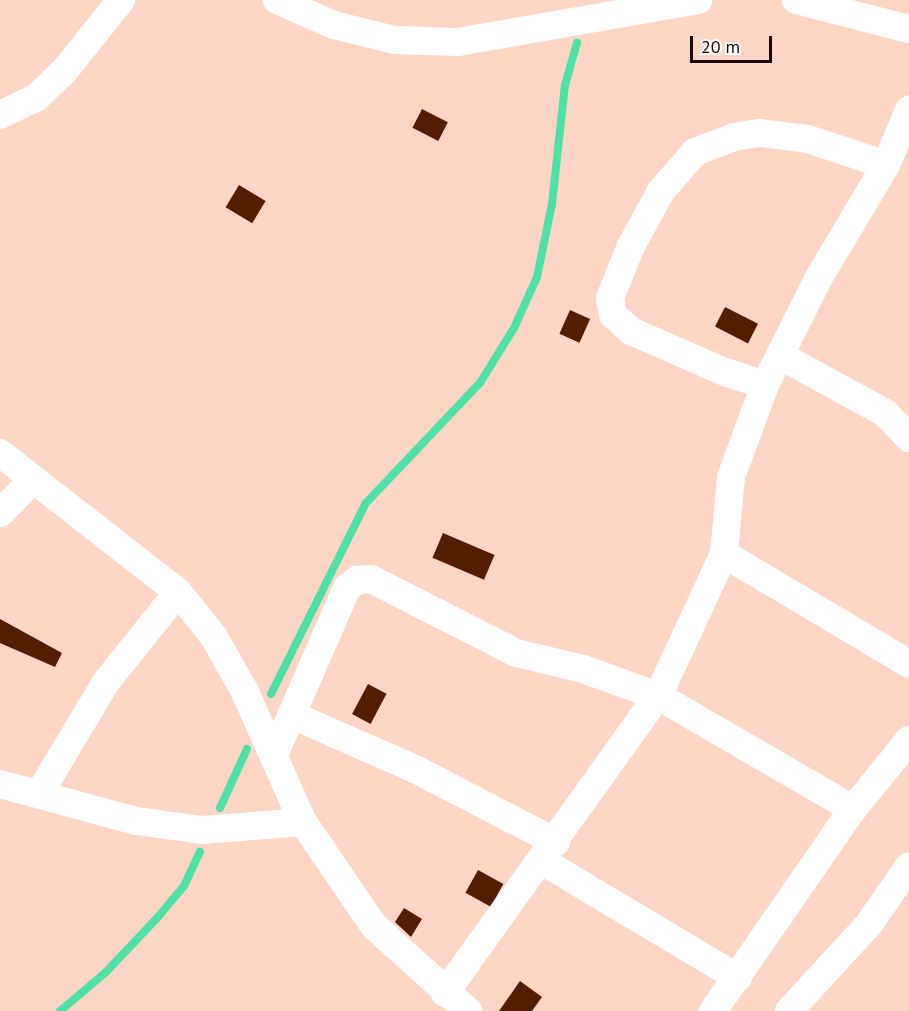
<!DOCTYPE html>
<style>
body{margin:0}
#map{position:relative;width:909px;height:1011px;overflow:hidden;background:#fdd5c5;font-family:"PT Sans",sans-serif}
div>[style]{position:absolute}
.stream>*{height:8px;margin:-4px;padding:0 4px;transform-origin:4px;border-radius:4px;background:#4ee0a4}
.building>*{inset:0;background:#541c01;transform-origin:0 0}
.street>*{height:28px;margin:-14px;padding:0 14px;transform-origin:14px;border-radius:14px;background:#fff}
span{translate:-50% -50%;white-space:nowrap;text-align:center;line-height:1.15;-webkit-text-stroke:6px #fff;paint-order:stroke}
.scale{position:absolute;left:690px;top:36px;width:82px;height:27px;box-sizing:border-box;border:3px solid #1a0601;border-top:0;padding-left:8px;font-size:18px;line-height:21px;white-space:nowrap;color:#1a0601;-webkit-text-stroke:4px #fff;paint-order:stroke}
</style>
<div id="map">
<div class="stream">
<i style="left:271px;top:694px;width:213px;rotate:-63.6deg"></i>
<i style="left:366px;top:503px;width:166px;rotate:-46.5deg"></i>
<i style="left:480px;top:383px;width:65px;rotate:-58.3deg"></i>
<i style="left:514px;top:328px;width:56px;rotate:-65.7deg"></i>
<i style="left:537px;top:277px;width:75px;rotate:-78.4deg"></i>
<i style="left:552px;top:204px;width:120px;rotate:-83.8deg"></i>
<i style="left:565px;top:85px;width:44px;rotate:-74.1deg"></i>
<i style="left:220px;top:808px;width:65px;rotate:-65.4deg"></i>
<i style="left:60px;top:1011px;width:60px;rotate:-40.3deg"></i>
<i style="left:106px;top:972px;width:74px;rotate:-46.6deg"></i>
<i style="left:157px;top:918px;width:42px;rotate:-49.8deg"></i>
<i style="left:184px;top:886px;width:38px;rotate:-65deg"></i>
</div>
<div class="building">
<i style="left:422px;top:109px;width:29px;height:21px;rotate:27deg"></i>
<i style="left:239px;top:185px;width:31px;height:26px;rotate:31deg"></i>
<i style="left:725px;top:307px;width:37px;height:22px;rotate:27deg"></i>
<i style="left:570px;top:310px;width:22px;height:26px;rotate:24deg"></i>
<i style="left:443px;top:533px;width:56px;height:27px;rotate:23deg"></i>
<i style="clip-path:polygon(0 619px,62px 653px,55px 667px,0 643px)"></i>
<i style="left:368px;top:684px;width:21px;height:34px;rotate:28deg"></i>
<i style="left:478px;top:870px;width:29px;height:26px;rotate:29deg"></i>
<i style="clip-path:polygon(404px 908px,422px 919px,411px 937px,395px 922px)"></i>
<i style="clip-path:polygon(520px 981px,542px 997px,532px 1011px,499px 1011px)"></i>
</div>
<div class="street">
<i style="left:277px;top:0;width:62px;rotate:23.7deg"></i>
<i style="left:334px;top:25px;width:62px;rotate:14deg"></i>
<i style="left:394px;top:40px;width:64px;rotate:1.8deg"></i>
<i style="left:458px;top:42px;width:244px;rotate:-9.9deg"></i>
<i style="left:796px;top:0;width:117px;rotate:14.4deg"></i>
<i style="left:0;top:115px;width:41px;rotate:-25.9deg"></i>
<i style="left:37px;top:97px;width:39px;rotate:-44deg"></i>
<i style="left:65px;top:70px;width:90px;rotate:-51.3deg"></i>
<i style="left:781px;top:356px;width:119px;rotate:28.7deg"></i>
<i style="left:885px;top:413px;width:35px;rotate:46deg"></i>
<i style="left:765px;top:385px;width:40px;rotate:-162deg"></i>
<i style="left:727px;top:373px;width:105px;rotate:-156.4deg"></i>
<i style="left:631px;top:331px;width:24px;rotate:-138deg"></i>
<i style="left:613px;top:315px;width:17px;rotate:-100deg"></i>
<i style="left:610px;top:298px;width:56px;rotate:-68deg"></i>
<i style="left:631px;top:246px;width:63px;rotate:-61.4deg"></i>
<i style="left:661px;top:191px;width:52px;rotate:-48.9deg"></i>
<i style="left:695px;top:152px;width:42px;rotate:-21deg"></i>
<i style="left:734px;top:137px;width:26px;rotate:-9deg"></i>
<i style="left:760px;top:133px;width:48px;rotate:7.1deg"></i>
<i style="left:808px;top:139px;width:82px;rotate:18.4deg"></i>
<i style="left:0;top:453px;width:226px;rotate:38deg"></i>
<i style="left:178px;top:592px;width:58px;rotate:51.3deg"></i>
<i style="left:214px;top:637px;width:63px;rotate:60.6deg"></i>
<i style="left:245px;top:692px;width:142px;rotate:66deg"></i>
<i style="left:303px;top:822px;width:126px;rotate:55.7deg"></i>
<i style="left:374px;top:926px;width:127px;rotate:42.1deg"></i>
<i style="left:0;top:513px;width:45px;rotate:-45deg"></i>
<i style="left:724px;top:554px;width:215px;rotate:30.7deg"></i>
<i style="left:292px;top:715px;width:134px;rotate:23.7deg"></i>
<i style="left:415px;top:769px;width:159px;rotate:27.4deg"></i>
<i style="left:274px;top:755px;width:182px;rotate:-66.4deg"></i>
<i style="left:347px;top:588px;width:13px;rotate:-39deg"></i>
<i style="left:357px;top:580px;width:14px;rotate:-4deg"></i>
<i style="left:371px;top:579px;width:163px;rotate:27deg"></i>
<i style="left:516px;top:653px;width:69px;rotate:13.4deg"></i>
<i style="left:583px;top:669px;width:80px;rotate:19.8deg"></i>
<i style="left:658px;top:696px;width:225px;rotate:30.1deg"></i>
<i style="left:0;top:784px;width:141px;rotate:15.2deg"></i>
<i style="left:136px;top:821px;width:68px;rotate:7.7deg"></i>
<i style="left:203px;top:830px;width:100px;rotate:-4.6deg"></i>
<i style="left:39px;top:794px;width:131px;rotate:-59.1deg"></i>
<i style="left:106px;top:682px;width:115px;rotate:-51.3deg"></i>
<i style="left:542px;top:861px;width:228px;rotate:30.8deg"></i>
<i style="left:445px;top:993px;width:365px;rotate:-54.4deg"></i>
<i style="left:658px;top:696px;width:157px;rotate:-65.1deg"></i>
<i style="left:724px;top:554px;width:77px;rotate:-84.8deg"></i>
<i style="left:731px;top:477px;width:98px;rotate:-69.7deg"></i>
<i style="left:765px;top:385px;width:119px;rotate:-63.4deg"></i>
<i style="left:818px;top:279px;width:133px;rotate:-59.2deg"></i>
<i style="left:886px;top:165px;width:60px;rotate:-67.3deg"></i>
<i style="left:713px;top:1011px;width:246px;rotate:-55.3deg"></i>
<i style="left:853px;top:809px;width:89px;rotate:-50.9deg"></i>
<i style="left:789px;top:1011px;width:118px;rotate:-47.4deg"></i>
<i style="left:869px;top:924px;width:70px;rotate:-55.4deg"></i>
</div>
<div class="scale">20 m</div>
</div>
